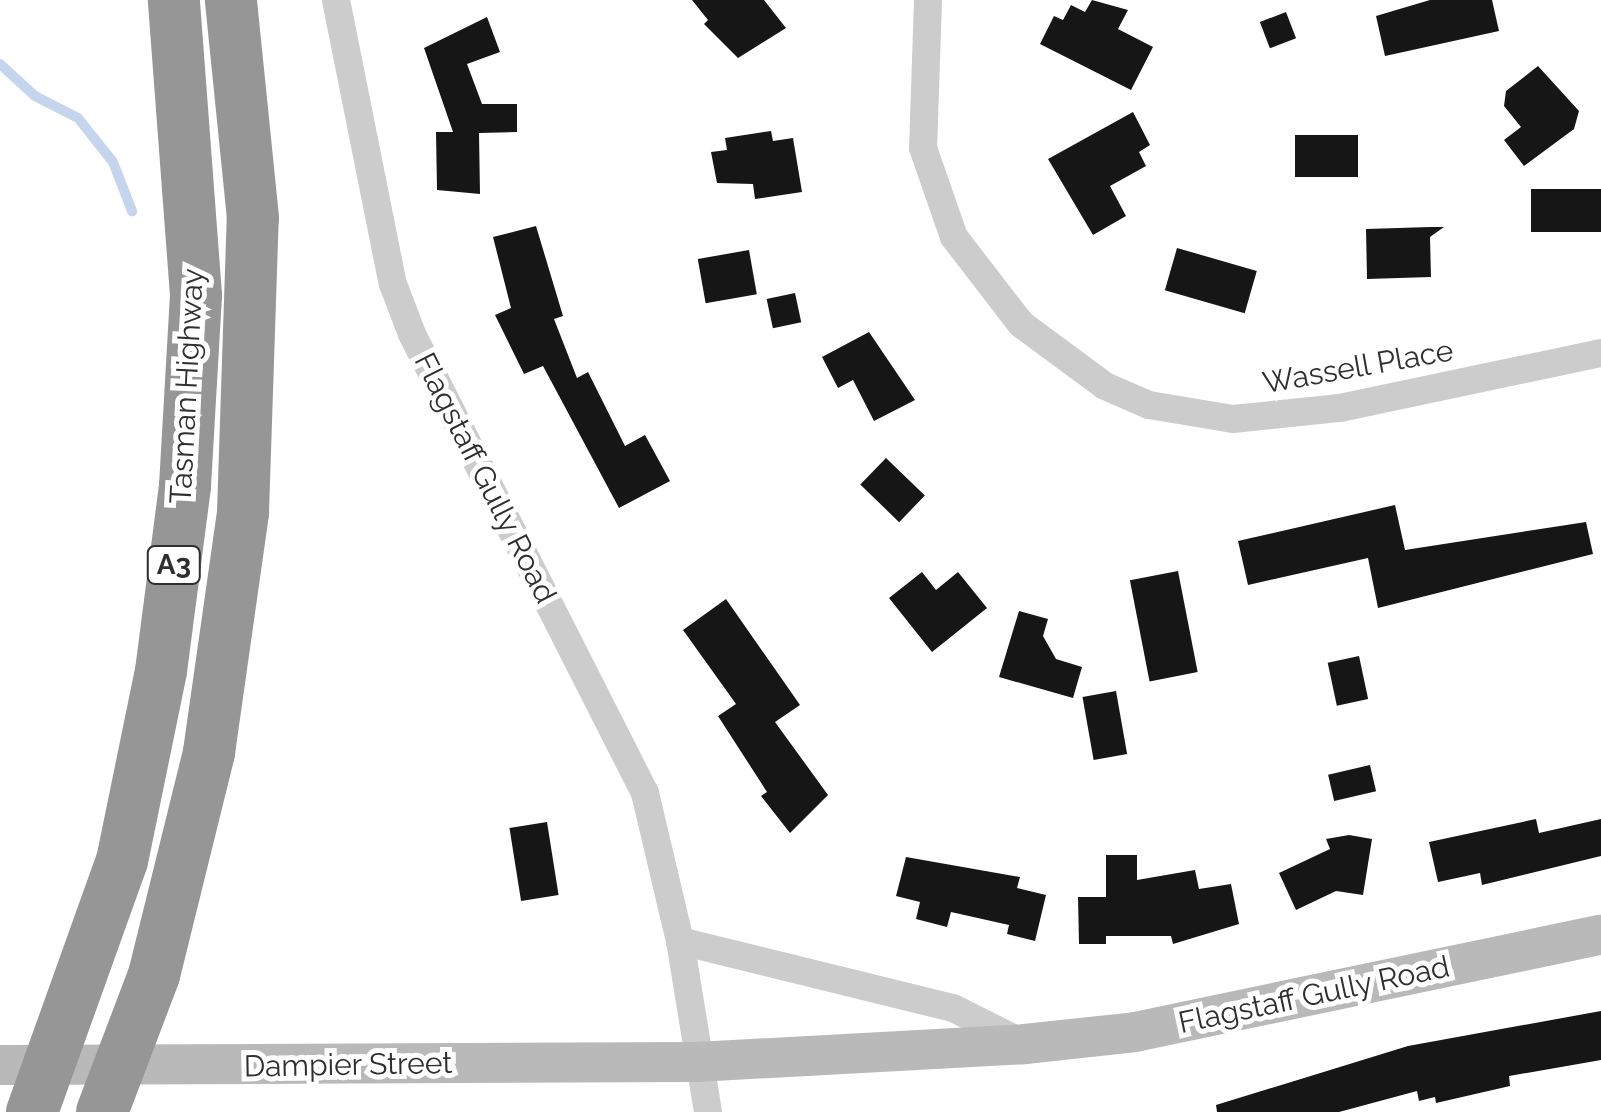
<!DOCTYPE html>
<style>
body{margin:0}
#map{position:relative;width:1601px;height:1112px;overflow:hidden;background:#fff;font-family:Raleway,sans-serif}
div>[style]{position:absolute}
.stream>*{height:10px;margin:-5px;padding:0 5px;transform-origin:5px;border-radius:5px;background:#c6d5ee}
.building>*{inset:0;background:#161616;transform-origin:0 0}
.street>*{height:28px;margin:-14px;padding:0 14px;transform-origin:14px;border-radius:14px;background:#ccc}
.secondary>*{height:40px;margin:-20px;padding:0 20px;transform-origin:20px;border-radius:20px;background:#b9b9b9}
.highway>*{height:52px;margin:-26px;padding:0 26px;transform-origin:26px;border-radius:26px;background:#969696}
span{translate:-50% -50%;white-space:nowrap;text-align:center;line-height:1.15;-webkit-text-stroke:10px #fff;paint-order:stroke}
.shield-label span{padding:2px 8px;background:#fff;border:2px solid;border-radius:8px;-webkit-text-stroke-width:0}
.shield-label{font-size:28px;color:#2f2f2f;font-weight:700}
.street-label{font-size:30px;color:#2f2f2f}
</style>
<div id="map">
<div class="stream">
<i style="left:0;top:64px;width:47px;rotate:42.4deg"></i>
<i style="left:35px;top:96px;width:48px;rotate:27.1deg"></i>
<i style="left:78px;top:118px;width:56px;rotate:51.5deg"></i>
<i style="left:113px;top:162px;width:53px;rotate:68.8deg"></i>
</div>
<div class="building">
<i style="clip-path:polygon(692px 0,764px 0,786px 28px,738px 58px,704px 24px,708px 20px)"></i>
<i style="clip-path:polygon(1092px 0,1128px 10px,1118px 29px,1153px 47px,1131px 90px,1040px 44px,1054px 16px,1063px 20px,1071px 5px,1085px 12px)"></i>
<i style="clip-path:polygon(1430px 0,1492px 0,1499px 31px,1385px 56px,1376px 16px)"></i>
<i style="left:1286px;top:12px;width:28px;height:28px;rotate:69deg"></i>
<i style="clip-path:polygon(487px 17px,500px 52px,467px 64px,482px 104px,517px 104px,517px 132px,479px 133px,480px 194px,437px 190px,436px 132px,453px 132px,424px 48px)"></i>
<i style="clip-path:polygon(1538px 66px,1579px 111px,1574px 129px,1524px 166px,1504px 140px,1521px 127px,1504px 106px,1506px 91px)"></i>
<i style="clip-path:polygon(1133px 112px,1150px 145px,1139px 152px,1146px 166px,1110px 186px,1126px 216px,1093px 235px,1048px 159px)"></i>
<i style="clip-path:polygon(771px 131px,773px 141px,793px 138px,802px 192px,755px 199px,753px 184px,717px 183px,711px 152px,727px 150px,725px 138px)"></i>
<i style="left:1295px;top:135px;width:63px;height:42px"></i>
<i style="left:1601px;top:189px;width:43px;height:70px;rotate:90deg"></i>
<i style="clip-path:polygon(536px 226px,563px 316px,554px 319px,577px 378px,588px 372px,625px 446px,645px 435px,670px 481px,619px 508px,543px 366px,524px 374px,495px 315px,511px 308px,493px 237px)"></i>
<i style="clip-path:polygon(1430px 227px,1444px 227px,1430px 237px,1431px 277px,1367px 279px,1366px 229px)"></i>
<i style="left:1177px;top:248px;width:83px;height:44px;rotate:16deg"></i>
<i style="left:749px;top:250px;width:45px;height:52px;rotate:80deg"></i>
<i style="left:795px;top:293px;width:30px;height:29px;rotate:78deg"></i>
<i style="clip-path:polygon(869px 332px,915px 400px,874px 421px,853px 380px,838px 388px,822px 357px)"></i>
<i style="left:886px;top:458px;width:54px;height:37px;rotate:44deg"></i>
<i style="clip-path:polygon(1395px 505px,1405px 550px,1586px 522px,1593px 554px,1378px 608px,1368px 558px,1248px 585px,1238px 541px)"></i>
<i style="left:1178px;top:571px;width:103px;height:49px;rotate:79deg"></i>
<i style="clip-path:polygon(922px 572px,936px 590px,958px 572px,987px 608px,932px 652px,889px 598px)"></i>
<i style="clip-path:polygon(726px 599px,800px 705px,775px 722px,828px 795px,790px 833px,761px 796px,767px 792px,718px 716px,736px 704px,683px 630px)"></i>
<i style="clip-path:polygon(1019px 611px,1048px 619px,1043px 636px,1056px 659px,1082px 667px,1073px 698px,999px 677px)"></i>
<i style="left:1359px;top:656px;width:44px;height:32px;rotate:78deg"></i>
<i style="left:1116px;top:691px;width:64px;height:34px;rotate:80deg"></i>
<i style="left:1370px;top:765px;width:27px;height:43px;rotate:77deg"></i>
<i style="clip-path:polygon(1536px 819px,1539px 833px,1601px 819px,1601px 856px,1482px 885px,1480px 873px,1438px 882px,1429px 842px)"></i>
<i style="left:547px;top:822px;width:74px;height:38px;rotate:81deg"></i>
<i style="clip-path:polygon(1349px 835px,1372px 839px,1363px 895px,1336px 891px,1296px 910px,1279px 873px,1330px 849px,1326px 839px)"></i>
<i style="clip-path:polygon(1106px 855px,1137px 855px,1137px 880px,1195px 870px,1199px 889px,1231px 884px,1239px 924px,1173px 944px,1171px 936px,1106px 936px,1106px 944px,1079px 944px,1078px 897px,1106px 897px)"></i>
<i style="clip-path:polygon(906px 857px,1020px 877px,1017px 888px,1046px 895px,1035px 941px,1007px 934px,1009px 925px,951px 912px,947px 927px,916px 919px,920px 902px,896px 896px)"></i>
<i style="clip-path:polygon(1601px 1011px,1601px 1060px,1509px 1076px,1510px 1086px,1436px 1103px,1435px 1097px,1419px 1101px,1417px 1091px,1339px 1112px,1217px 1112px,1216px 1105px,1408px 1046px)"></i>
</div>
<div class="street">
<i style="left:336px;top:0;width:290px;rotate:78.7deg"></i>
<i style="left:393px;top:284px;width:53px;rotate:69.2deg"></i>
<i style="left:412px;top:334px;width:515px;rotate:63.09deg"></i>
<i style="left:645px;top:793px;width:152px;rotate:76.7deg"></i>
<i style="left:680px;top:941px;width:173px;rotate:80.7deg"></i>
<i style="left:928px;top:0;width:148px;rotate:91.9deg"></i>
<i style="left:923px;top:148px;width:94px;rotate:70.8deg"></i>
<i style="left:954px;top:237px;width:110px;rotate:52.4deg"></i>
<i style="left:1021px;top:324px;width:104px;rotate:36.4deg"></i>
<i style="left:1105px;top:386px;width:48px;rotate:23.4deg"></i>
<i style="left:1149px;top:405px;width:85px;rotate:9.5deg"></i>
<i style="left:1233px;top:419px;width:108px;rotate:-5.9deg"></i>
<i style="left:1340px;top:408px;width:267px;rotate:-11.9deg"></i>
<i style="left:680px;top:941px;width:281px;rotate:13.8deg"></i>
<i style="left:953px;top:1008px;width:74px;rotate:26.6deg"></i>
</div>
<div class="secondary">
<i style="left:0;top:1065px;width:696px;rotate:-0.25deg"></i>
<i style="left:696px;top:1062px;width:329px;rotate:-3.1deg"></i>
<i style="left:1025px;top:1044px;width:111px;rotate:-6.2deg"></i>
<i style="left:1135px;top:1032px;width:476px;rotate:-11.8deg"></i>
</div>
<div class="highway">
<i style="left:32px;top:1112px;width:267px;rotate:-70.3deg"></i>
<i style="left:122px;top:861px;width:194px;rotate:-78.4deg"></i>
<i style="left:161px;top:671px;width:187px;rotate:-82.6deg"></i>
<i style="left:185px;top:486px;width:191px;rotate:-86.7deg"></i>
<i style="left:196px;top:295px;width:296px;rotate:-94.3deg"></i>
<i style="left:102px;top:1112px;width:147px;rotate:-69.2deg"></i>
<i style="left:154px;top:975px;width:230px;rotate:-76.1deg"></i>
<i style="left:209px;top:752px;width:242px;rotate:-81.9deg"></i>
<i style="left:243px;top:512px;width:294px;rotate:-88.1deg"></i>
<i style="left:253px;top:218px;width:219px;rotate:-95.8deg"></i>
</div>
<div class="shield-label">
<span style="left:174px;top:565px">A3</span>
</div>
<div class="street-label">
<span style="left:1358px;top:367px;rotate:-10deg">Wassell Place</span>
<span style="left:187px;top:386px;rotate:-87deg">Tasman Highway</span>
<span style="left:485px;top:478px;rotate:63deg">Flagstaff Gully Road</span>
<span style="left:1314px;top:995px;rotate:-12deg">Flagstaff Gully Road</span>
<span style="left:348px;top:1065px;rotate:-1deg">Dampier Street</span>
</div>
</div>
